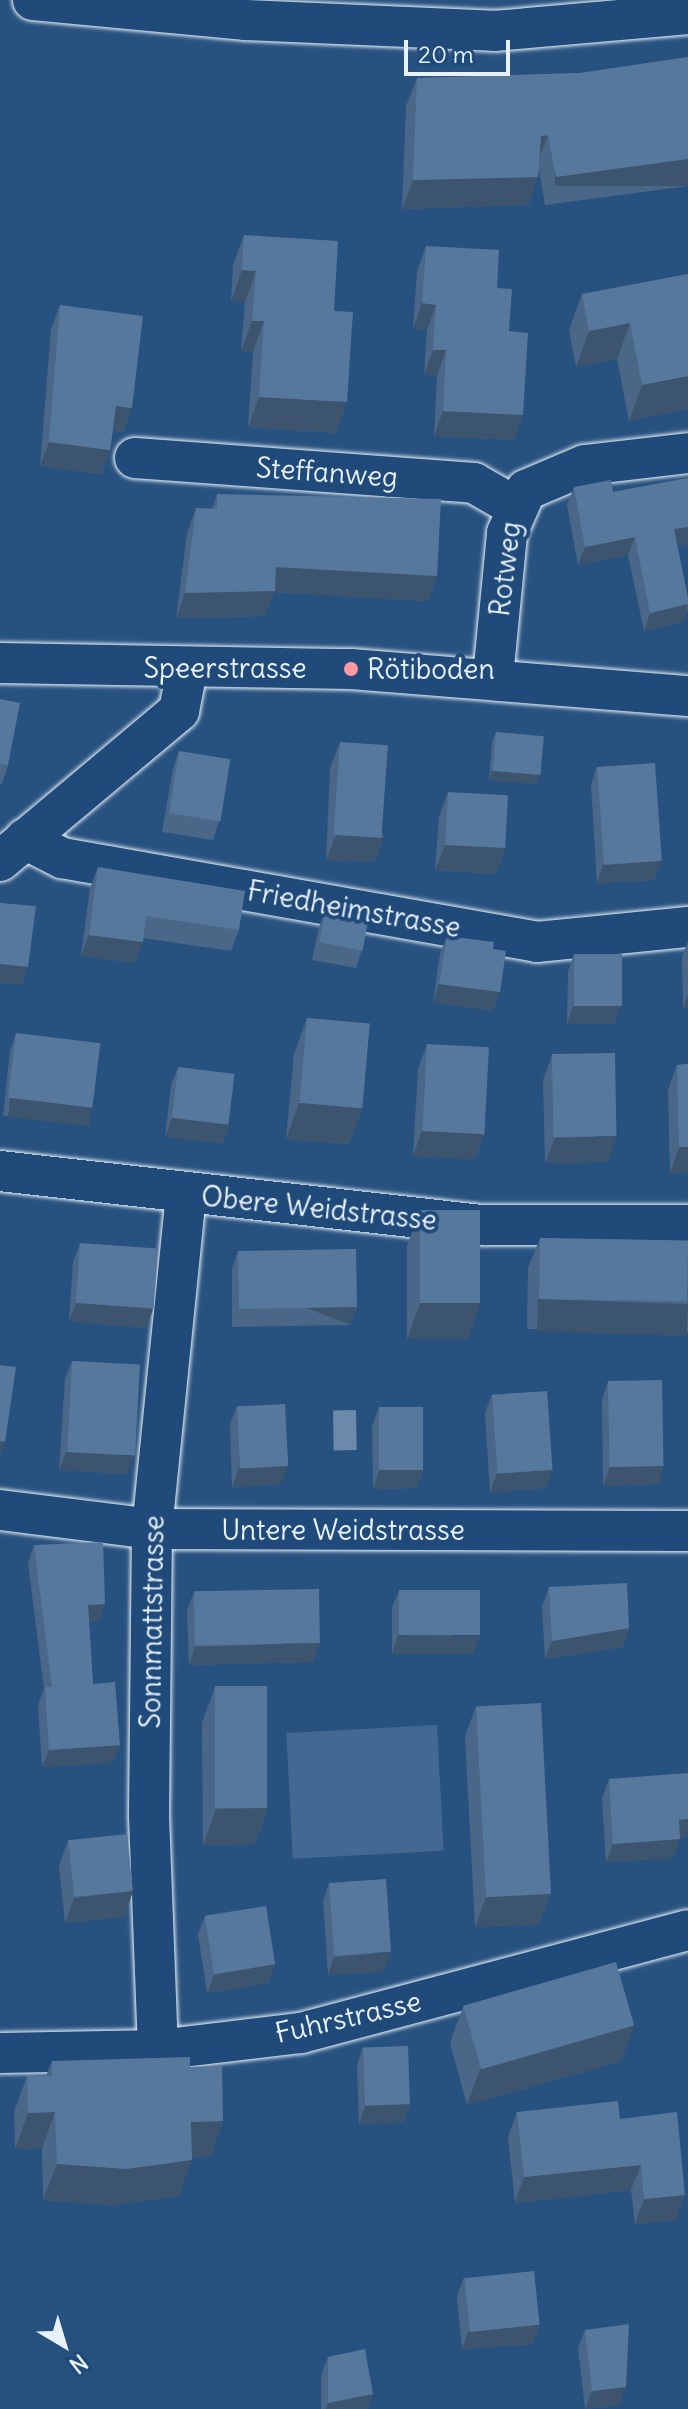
<!DOCTYPE html>
<meta charset="utf-8">
<style>
body{margin:0}
#map{position:relative;width:688px;height:2409px;overflow:hidden;background:#27517f;font-family:Delius,sans-serif}
div>[style]{position:absolute}
.green>*{inset:0;background:#436891;transform-origin:0 0}
.water>*{inset:0;background:#6b8aaa;transform-origin:0 0}
.roads{filter:drop-shadow(0 0 2px #e8f1f8) drop-shadow(0 0 2px #e8f1f8)}
.minor>*{height:40px;margin:-20px;padding:0 20px;transform-origin:20px;border-radius:20px;background:#1f4a7a}
.wall>*{inset:0;background:#4b6787}
.shaded-wall>*{inset:0;background:#3d546e;transform-origin:0 0}
.building>*{inset:0;background:#57789d;transform-origin:0 0}
.dots>*{width:22px;height:22px;translate:-50% -50%;box-sizing:border-box;border:4px solid #1f4a7a;border-radius:50%}
span{translate:-50% -50%;white-space:nowrap;text-align:center;line-height:1.15;-webkit-text-stroke:8px #1f4a7a;paint-order:stroke}
.street-label{font-size:28px;color:#e8f1f8}
.poi-label{font-size:28px;color:#e8f1f8}
.left{translate:0 -50%;text-align:left}
.north{position:absolute;left:24px;top:2305px;width:80px;height:80px;-webkit-text-stroke:6px #1f4a7a;paint-order:stroke;rotate:142deg;font-size:22px;font-weight:700;line-height:32px;text-align:center;color:#e8f1f8}
.north::after{content:'';display:block;margin:auto;width:28px;height:36px;background:#e8f1f8;clip-path:polygon(50% 0,100% 100%,50% 72%,0 100%)}
.scale{position:absolute;left:404px;top:40px;width:106px;height:36px;box-sizing:border-box;border:4px solid #e8f1f8;border-top:0;padding-left:10px;font-size:24px;line-height:28px;white-space:nowrap;color:#e8f1f8;-webkit-text-stroke:6px #1f4a7a;paint-order:stroke}
</style>
<div id="map">
<div class="green">
<i style="left:437px;top:1725px;width:126px;height:151px;rotate:87deg"></i>
</div>
<div class="water">
<i style="left:356px;top:1410px;width:40px;height:23px;rotate:89deg"></i>
</div>
<div class="roads">
<div class="minor">
<i style="left:33px;top:0;width:214px;rotate:5.4deg"></i>
<i style="left:246px;top:20px;width:248px;rotate:2.5deg"></i>
<i style="left:494px;top:31px;width:195px;rotate:-5deg"></i>
<i style="left:135px;top:458px;width:340px;rotate:4.2deg"></i>
<i style="left:474px;top:483px;width:46px;rotate:29.9deg"></i>
<i style="left:0;top:663px;width:351px;rotate:1deg"></i>
<i style="left:351px;top:669px;width:338px;rotate:4.6deg"></i>
<i style="left:493px;top:677px;width:145px;rotate:-84.4deg"></i>
<i style="left:507px;top:533px;width:47px;rotate:-66.2deg"></i>
<i style="left:526px;top:490px;width:64px;rotate:-23deg"></i>
<i style="left:585px;top:465px;width:104px;rotate:-6.6deg"></i>
<i style="left:25px;top:839px;width:42px;rotate:27.2deg"></i>
<i style="left:62px;top:858px;width:482px;rotate:10deg"></i>
<i style="left:537px;top:942px;width:152px;rotate:-5.7deg"></i>
<i style="left:0;top:861px;width:234px;rotate:-40deg"></i>
<i style="left:179px;top:711px;width:42px;rotate:-79deg"></i>
<i style="left:0;top:1171px;width:486px;rotate:6.4deg"></i>
<i style="left:483px;top:1225px;width:205px"></i>
<i style="left:0;top:1510px;width:153px;rotate:7.1deg"></i>
<i style="left:152px;top:1529px;width:536px;rotate:0.21deg"></i>
<i style="left:158px;top:2050px;width:235px;rotate:-92.2deg"></i>
<i style="left:149px;top:1815px;width:286px;rotate:-89.4deg"></i>
<i style="left:152px;top:1529px;width:336px;rotate:-84.2deg"></i>
<i style="left:0;top:2053px;width:158px;rotate:-1.1deg"></i>
<i style="left:158px;top:2050px;width:144px;rotate:-6.8deg"></i>
<i style="left:301px;top:2033px;width:400px;rotate:-14.9deg"></i>
</div>
</div>
<div class="wall">
<i style="clip-path:polygon(688px 57px,688px 186px,545px 205px,539px 170px,538px 177px,528px 205px,402px 209px,406px 106px,417px 78px,580px 73px)"></i>
<i style="clip-path:polygon(244px 235px,334px 311px,336px 433px,248px 427px,253px 352px,241px 351px,245px 302px,231px 301px,233px 265px)"></i>
<i style="clip-path:polygon(426px 246px,497px 288px,509px 331px,514px 440px,434px 436px,437px 376px,424px 375px,427px 330px,413px 329px,417px 271px)"></i>
<i style="clip-path:polygon(688px 274px,688px 409px,629px 421px,617px 359px,576px 367px,569px 330px,582px 294px)"></i>
<i style="clip-path:polygon(60px 305px,132px 408px,123px 432px,113px 431px,110px 450px,101px 474px,40px 466px,51px 329px)"></i>
<i style="clip-path:polygon(688px 478px,688px 544px,677px 546px,688px 598px,688px 608px,683px 622px,644px 631px,628px 555px,578px 565px,567px 505px,574px 487px,613px 492px)"></i>
<i style="clip-path:polygon(217px 494px,437px 576px,428px 601px,274px 592px,265px 616px,176px 618px,187px 533px,196px 508px,212px 509px)"></i>
<i style="clip-path:polygon(0 699px,8px 765px,2px 784px,0 784px)"></i>
<i style="clip-path:polygon(496px 732px,537px 784px,489px 780px,492px 741px)"></i>
<i style="clip-path:polygon(340px 742px,384px 837px,375px 862px,326px 860px,330px 768px)"></i>
<i style="clip-path:polygon(179px 751px,219px 822px,213px 840px,162px 832px,173px 769px)"></i>
<i style="clip-path:polygon(597px 766px,661px 861px,654px 880px,597px 883px,591px 785px)"></i>
<i style="clip-path:polygon(448px 792px,496px 874px,435px 870px,439px 817px)"></i>
<i style="clip-path:polygon(98px 867px,239px 930px,231px 951px,143px 938px,135px 963px,81px 956px,90px 888px)"></i>
<i style="clip-path:polygon(326px 908px,362px 950px,356px 968px,312px 960px,319px 927px)"></i>
<i style="clip-path:polygon(447px 936px,493px 949px,493px 1011px,433px 1002px,440px 954px)"></i>
<i style="clip-path:polygon(688px 941px,688px 1008px,683px 1008px,682px 957px)"></i>
<i style="clip-path:polygon(574px 954px,614px 1024px,567px 1024px,568px 972px)"></i>
<i style="clip-path:polygon(307px 1018px,362px 1108px,349px 1144px,286px 1139px,294px 1054px)"></i>
<i style="clip-path:polygon(16px 1033px,92px 1107px,85px 1125px,3px 1116px,10px 1051px)"></i>
<i style="clip-path:polygon(427px 1044px,484px 1134px,475px 1159px,413px 1156px,418px 1069px)"></i>
<i style="clip-path:polygon(552px 1055px,608px 1162px,545px 1163px,543px 1080px)"></i>
<i style="clip-path:polygon(688px 1064px,688px 1172px,670px 1173px,668px 1090px,677px 1065px)"></i>
<i style="clip-path:polygon(178px 1067px,229px 1125px,223px 1143px,165px 1137px,171px 1085px)"></i>
<i style="clip-path:polygon(420px 1210px,468px 1339px,407px 1339px,407px 1246px)"></i>
<i style="clip-path:polygon(540px 1238px,688px 1241px,688px 1333px,527px 1329px,528px 1268px)"></i>
<i style="clip-path:polygon(80px 1243px,153px 1309px,146px 1328px,69px 1321px,73px 1262px)"></i>
<i style="clip-path:polygon(238px 1251px,357px 1307px,350px 1325px,232px 1327px,232px 1269px)"></i>
<i style="clip-path:polygon(72px 1361px,127px 1474px,59px 1470px,65px 1379px)"></i>
<i style="clip-path:polygon(608px 1381px,658px 1484px,603px 1486px,602px 1400px)"></i>
<i style="clip-path:polygon(492px 1394px,552px 1470px,546px 1488px,490px 1492px,485px 1413px)"></i>
<i style="clip-path:polygon(237px 1406px,281px 1484px,232px 1487px,230px 1424px)"></i>
<i style="clip-path:polygon(379px 1407px,417px 1488px,373px 1489px,372px 1426px)"></i>
<i style="clip-path:polygon(34px 1545px,105px 1604px,99px 1622px,89px 1622px,93px 1684px,120px 1745px,113px 1762px,42px 1767px,38px 1705px,44px 1689px,28px 1563px)"></i>
<i style="clip-path:polygon(549px 1587px,629px 1628px,623px 1647px,545px 1659px,542px 1606px)"></i>
<i style="clip-path:polygon(399px 1590px,473px 1654px,392px 1654px,392px 1608px)"></i>
<i style="clip-path:polygon(194px 1592px,314px 1662px,189px 1665px,187px 1610px)"></i>
<i style="clip-path:polygon(215px 1687px,268px 1808px,255px 1844px,203px 1845px,202px 1723px)"></i>
<i style="clip-path:polygon(476px 1706px,550px 1894px,539px 1924px,475px 1927px,465px 1736px)"></i>
<i style="clip-path:polygon(609px 1779px,686px 1837px,680px 1838px,673px 1858px,606px 1862px,602px 1798px)"></i>
<i style="clip-path:polygon(68px 1840px,133px 1891px,124px 1917px,65px 1923px,59px 1866px)"></i>
<i style="clip-path:polygon(329px 1883px,384px 1971px,328px 1975px,323px 1901px)"></i>
<i style="clip-path:polygon(205px 1916px,269px 1983px,207px 1993px,198px 1934px)"></i>
<i style="clip-path:polygon(463px 2007px,634px 2025px,621px 2061px,467px 2105px,450px 2043px)"></i>
<i style="clip-path:polygon(363px 2047px,410px 2104px,403px 2122px,359px 2124px,357px 2065px)"></i>
<i style="clip-path:polygon(52px 2061px,190px 2067px,223px 2121px,210px 2157px,192px 2157px,179px 2196px,113px 2205px,43px 2200px,42px 2148px,15px 2149px,14px 2112px,27px 2076px,46px 2076px)"></i>
<i style="clip-path:polygon(517px 2112px,620px 2119px,676px 2220px,635px 2224px,631px 2190px,515px 2203px,508px 2137px)"></i>
<i style="clip-path:polygon(464px 2277px,533px 2344px,462px 2349px,457px 2296px)"></i>
<i style="clip-path:polygon(585px 2330px,620px 2405px,585px 2409px,578px 2348px)"></i>
<i style="clip-path:polygon(328px 2357px,368px 2409px,321px 2409px,321px 2375px)"></i>
</div>
<div class="shaded-wall">
<i style="clip-path:polygon(548px 135px,537px 163px,541px 136px)"></i>
<i style="left:688px;top:159px;width:27px;height:133px;rotate:90deg"></i>
<i style="clip-path:polygon(538px 177px,528px 205px,402px 209px,413px 180px)"></i>
<i style="clip-path:polygon(242px 270px,256px 271px,245px 302px,231px 301px)"></i>
<i style="clip-path:polygon(422px 303px,436px 305px,427px 330px,413px 329px)"></i>
<i style="clip-path:polygon(252px 321px,264px 321px,253px 352px,241px 351px)"></i>
<i style="clip-path:polygon(630px 323px,617px 359px,576px 367px,589px 331px)"></i>
<i style="clip-path:polygon(433px 350px,446px 350px,437px 376px,424px 375px)"></i>
<i style="clip-path:polygon(688px 376px,688px 409px,629px 421px,642px 385px)"></i>
<i style="clip-path:polygon(259px 397px,347px 402px,336px 433px,248px 427px)"></i>
<i style="clip-path:polygon(116px 406px,132px 408px,123px 432px,108px 430px)"></i>
<i style="clip-path:polygon(443px 411px,523px 415px,514px 440px,434px 436px)"></i>
<i style="clip-path:polygon(49px 442px,110px 450px,101px 474px,40px 466px)"></i>
<i style="clip-path:polygon(688px 527px,688px 544px,667px 548px,674px 529px)"></i>
<i style="clip-path:polygon(635px 537px,628px 555px,578px 565px,585px 547px)"></i>
<i style="clip-path:polygon(276px 567px,437px 576px,428px 601px,274px 592px,265px 616px,176px 618px,185px 593px)"></i>
<i style="clip-path:polygon(688px 604px,683px 622px,644px 631px,650px 613px)"></i>
<i style="clip-path:polygon(492px 771px,541px 774px,537px 784px,489px 780px)"></i>
<i style="clip-path:polygon(336px 835px,384px 837px,375px 862px,326px 860px)"></i>
<i style="clip-path:polygon(445px 845px,506px 848px,496px 874px,435px 870px)"></i>
<i style="clip-path:polygon(661px 861px,654px 880px,597px 883px,603px 865px)"></i>
<i style="clip-path:polygon(89px 935px,143px 942px,135px 963px,81px 956px)"></i>
<i style="clip-path:polygon(0 964px,28px 967px,22px 985px,0 983px)"></i>
<i style="clip-path:polygon(439px 984px,500px 992px,493px 1011px,433px 1002px)"></i>
<i style="clip-path:polygon(688px 995px,688px 1008px,683px 1008px)"></i>
<i style="clip-path:polygon(573px 1006px,621px 1006px,614px 1024px,567px 1024px)"></i>
<i style="left:10px;top:1098px;width:82px;height:19px;rotate:6deg"></i>
<i style="clip-path:polygon(299px 1103px,362px 1108px,349px 1144px,286px 1139px)"></i>
<i style="clip-path:polygon(172px 1118px,229px 1125px,223px 1143px,165px 1137px)"></i>
<i style="clip-path:polygon(422px 1131px,484px 1134px,475px 1159px,413px 1156px)"></i>
<i style="clip-path:polygon(617px 1136px,608px 1162px,545px 1163px,555px 1138px)"></i>
<i style="clip-path:polygon(679px 1147px,688px 1147px,688px 1172px,670px 1173px)"></i>
<i style="left:538px;top:1299px;width:150px;height:32px;rotate:2deg"></i>
<i style="clip-path:polygon(76px 1303px,153px 1309px,146px 1328px,69px 1321px)"></i>
<i style="clip-path:polygon(420px 1303px,481px 1303px,468px 1339px,407px 1339px)"></i>
<i style="left:357px;top:1307px;width:19px;height:118px;rotate:111deg"></i>
<i style="clip-path:polygon(0 1441px,5px 1442px,0 1455px)"></i>
<i style="clip-path:polygon(66px 1452px,134px 1456px,127px 1474px,59px 1470px)"></i>
<i style="clip-path:polygon(288px 1466px,281px 1484px,232px 1487px,239px 1468px)"></i>
<i style="clip-path:polygon(664px 1466px,658px 1484px,603px 1486px,610px 1467px)"></i>
<i style="clip-path:polygon(424px 1469px,417px 1488px,373px 1489px,379px 1470px)"></i>
<i style="clip-path:polygon(552px 1470px,546px 1488px,490px 1492px,497px 1473px)"></i>
<i style="clip-path:polygon(105px 1604px,99px 1622px,82px 1623px,88px 1605px)"></i>
<i style="clip-path:polygon(629px 1628px,623px 1647px,545px 1659px,552px 1641px)"></i>
<i style="clip-path:polygon(398px 1635px,480px 1636px,473px 1654px,392px 1654px)"></i>
<i style="clip-path:polygon(320px 1643px,314px 1662px,189px 1665px,195px 1647px)"></i>
<i style="clip-path:polygon(120px 1745px,113px 1762px,42px 1767px,49px 1750px)"></i>
<i style="clip-path:polygon(268px 1808px,255px 1844px,203px 1845px,216px 1809px)"></i>
<i style="clip-path:polygon(688px 1819px,688px 1831px,686px 1837px,672px 1838px,679px 1820px)"></i>
<i style="clip-path:polygon(680px 1839px,673px 1858px,606px 1862px,613px 1844px)"></i>
<i style="clip-path:polygon(133px 1891px,124px 1917px,65px 1923px,74px 1898px)"></i>
<i style="clip-path:polygon(550px 1894px,539px 1924px,475px 1927px,486px 1897px)"></i>
<i style="clip-path:polygon(391px 1952px,384px 1971px,328px 1975px,334px 1957px)"></i>
<i style="clip-path:polygon(275px 1964px,269px 1983px,207px 1993px,214px 1975px)"></i>
<i style="clip-path:polygon(634px 2025px,621px 2061px,467px 2105px,480px 2069px)"></i>
<i style="clip-path:polygon(410px 2104px,403px 2122px,359px 2124px,365px 2106px)"></i>
<i style="clip-path:polygon(55px 2112px,42px 2148px,15px 2149px,28px 2113px)"></i>
<i style="clip-path:polygon(223px 2121px,210px 2157px,178px 2158px,191px 2122px)"></i>
<i style="clip-path:polygon(192px 2160px,179px 2196px,113px 2205px,43px 2200px,57px 2164px)"></i>
<i style="clip-path:polygon(641px 2165px,631px 2190px,515px 2203px,524px 2177px)"></i>
<i style="clip-path:polygon(685px 2195px,676px 2220px,635px 2224px,644px 2199px)"></i>
<i style="clip-path:polygon(540px 2325px,533px 2344px,462px 2349px,468px 2331px)"></i>
<i style="clip-path:polygon(626px 2387px,620px 2405px,585px 2409px,592px 2391px)"></i>
<i style="clip-path:polygon(373px 2394px,368px 2409px,326px 2409px,328px 2403px)"></i>
</div>
<div class="building">
<i style="clip-path:polygon(688px 57px,688px 159px,556px 177px,548px 135px,541px 136px,538px 177px,413px 180px,417px 78px,580px 73px)"></i>
<i style="clip-path:polygon(244px 235px,338px 241px,334px 311px,353px 312px,347px 402px,259px 397px,264px 321px,252px 321px,256px 271px,242px 270px)"></i>
<i style="clip-path:polygon(426px 246px,499px 250px,497px 288px,512px 289px,509px 331px,528px 333px,523px 415px,443px 411px,446px 350px,433px 350px,436px 305px,422px 303px)"></i>
<i style="clip-path:polygon(688px 274px,688px 376px,642px 385px,630px 323px,589px 331px,582px 294px)"></i>
<i style="clip-path:polygon(60px 305px,143px 316px,132px 408px,116px 406px,110px 450px,49px 442px)"></i>
<i style="clip-path:polygon(688px 478px,688px 527px,674px 529px,688px 598px,688px 604px,650px 613px,635px 537px,585px 547px,574px 487px,611px 480px,613px 492px)"></i>
<i style="clip-path:polygon(217px 494px,441px 499px,437px 576px,276px 567px,275px 591px,185px 593px,196px 508px,217px 509px)"></i>
<i style="clip-path:polygon(0 699px,20px 703px,8px 765px,0 764px)"></i>
<i style="left:496px;top:732px;width:48px;height:39px;rotate:5deg"></i>
<i style="left:340px;top:742px;width:48px;height:93px;rotate:4deg"></i>
<i style="left:179px;top:751px;width:52px;height:63px;rotate:9deg"></i>
<i style="left:655px;top:763px;width:98px;height:58px;rotate:86deg"></i>
<i style="left:448px;top:792px;width:60px;height:53px;rotate:3deg"></i>
<i style="clip-path:polygon(98px 867px,245px 891px,239px 930px,146px 916px,143px 942px,89px 935px)"></i>
<i style="clip-path:polygon(0 903px,36px 906px,28px 967px,0 964px)"></i>
<i style="left:326px;top:908px;width:44px;height:35px;rotate:11deg"></i>
<i style="clip-path:polygon(447px 936px,494px 942px,493px 949px,506px 951px,500px 992px,439px 984px)"></i>
<i style="left:574px;top:954px;width:48px;height:52px"></i>
<i style="left:307px;top:1018px;width:63px;height:85px;rotate:5deg"></i>
<i style="left:16px;top:1033px;width:85px;height:65px;rotate:7deg"></i>
<i style="left:427px;top:1044px;width:62px;height:87px;rotate:3deg"></i>
<i style="left:615px;top:1053px;width:83px;height:63px;rotate:89deg"></i>
<i style="clip-path:polygon(688px 1064px,688px 1147px,679px 1147px,677px 1065px)"></i>
<i style="left:178px;top:1067px;width:57px;height:51px;rotate:7deg"></i>
<i style="left:420px;top:1210px;width:60px;height:93px"></i>
<i style="left:540px;top:1238px;width:148px;height:61px;rotate:1deg"></i>
<i style="left:80px;top:1243px;width:78px;height:60px;rotate:4deg"></i>
<i style="left:356px;top:1249px;width:58px;height:118px;rotate:89deg"></i>
<i style="left:72px;top:1361px;width:68px;height:91px;rotate:3deg"></i>
<i style="clip-path:polygon(0 1365px,16px 1367px,5px 1442px,0 1441px)"></i>
<i style="left:662px;top:1380px;width:86px;height:54px;rotate:89deg"></i>
<i style="left:547px;top:1391px;width:79px;height:55px;rotate:86deg"></i>
<i style="left:285px;top:1404px;width:62px;height:48px;rotate:87deg"></i>
<i style="left:379px;top:1407px;width:44px;height:63px"></i>
<i style="clip-path:polygon(103px 1542px,105px 1604px,88px 1605px,93px 1684px,115px 1682px,120px 1745px,49px 1750px,45px 1687px,52px 1687px,34px 1545px)"></i>
<i style="clip-path:polygon(627px 1583px,629px 1628px,552px 1641px,549px 1587px)"></i>
<i style="left:319px;top:1589px;width:54px;height:125px;rotate:89deg"></i>
<i style="left:399px;top:1590px;width:81px;height:45px"></i>
<i style="left:267px;top:1686px;width:122px;height:52px;rotate:90deg"></i>
<i style="left:541px;top:1703px;width:191px;height:65px;rotate:87deg"></i>
<i style="clip-path:polygon(688px 1773px,688px 1819px,679px 1820px,680px 1839px,613px 1844px,609px 1779px)"></i>
<i style="left:127px;top:1834px;width:57px;height:59px;rotate:84deg"></i>
<i style="left:386px;top:1879px;width:73px;height:57px;rotate:86deg"></i>
<i style="left:266px;top:1906px;width:59px;height:62px;rotate:81deg"></i>
<i style="left:616px;top:1962px;width:66px;height:159px;rotate:74deg"></i>
<i style="left:408px;top:2046px;width:58px;height:45px;rotate:88deg"></i>
<i style="clip-path:polygon(190px 2057px,190px 2067px,222px 2066px,223px 2121px,191px 2122px,192px 2160px,126px 2169px,57px 2164px,55px 2112px,28px 2113px,27px 2076px,52px 2076px,52px 2061px)"></i>
<i style="clip-path:polygon(618px 2101px,620px 2119px,677px 2112px,685px 2195px,644px 2199px,641px 2165px,524px 2177px,517px 2112px)"></i>
<i style="left:534px;top:2271px;width:54px;height:70px;rotate:84deg"></i>
<i style="clip-path:polygon(629px 2324px,626px 2387px,592px 2391px,585px 2330px)"></i>
<i style="clip-path:polygon(365px 2349px,373px 2394px,328px 2403px,328px 2357px)"></i>
</div>
<div class="dots">
<i style="left:351px;top:669px;background:#ff9aa2"></i>
</div>
<div class="street-label">
<span style="left:327px;top:472px;rotate:4deg">Steffanweg</span>
<span style="left:505px;top:569px;rotate:-83deg">Rotweg</span>
<span style="left:225px;top:668px">Speerstrasse</span>
<span style="left:354px;top:909px;rotate:10deg">Friedheimstrasse</span>
<span style="left:319px;top:1208px;rotate:6deg">Obere Weidstrasse</span>
<span style="left:343px;top:1530px">Untere Weidstrasse</span>
<span style="left:152px;top:1622px;rotate:-89deg">Sonnmattstrasse</span>
<span style="left:348px;top:2017px;rotate:-13deg">Fuhrstrasse</span>
</div>
<div class="poi-label">
<span class="left" style="left:367px;top:669px">Rötiboden</span>
</div>
<div class="north">N</div>
<div class="scale">20 m</div>
</div>
